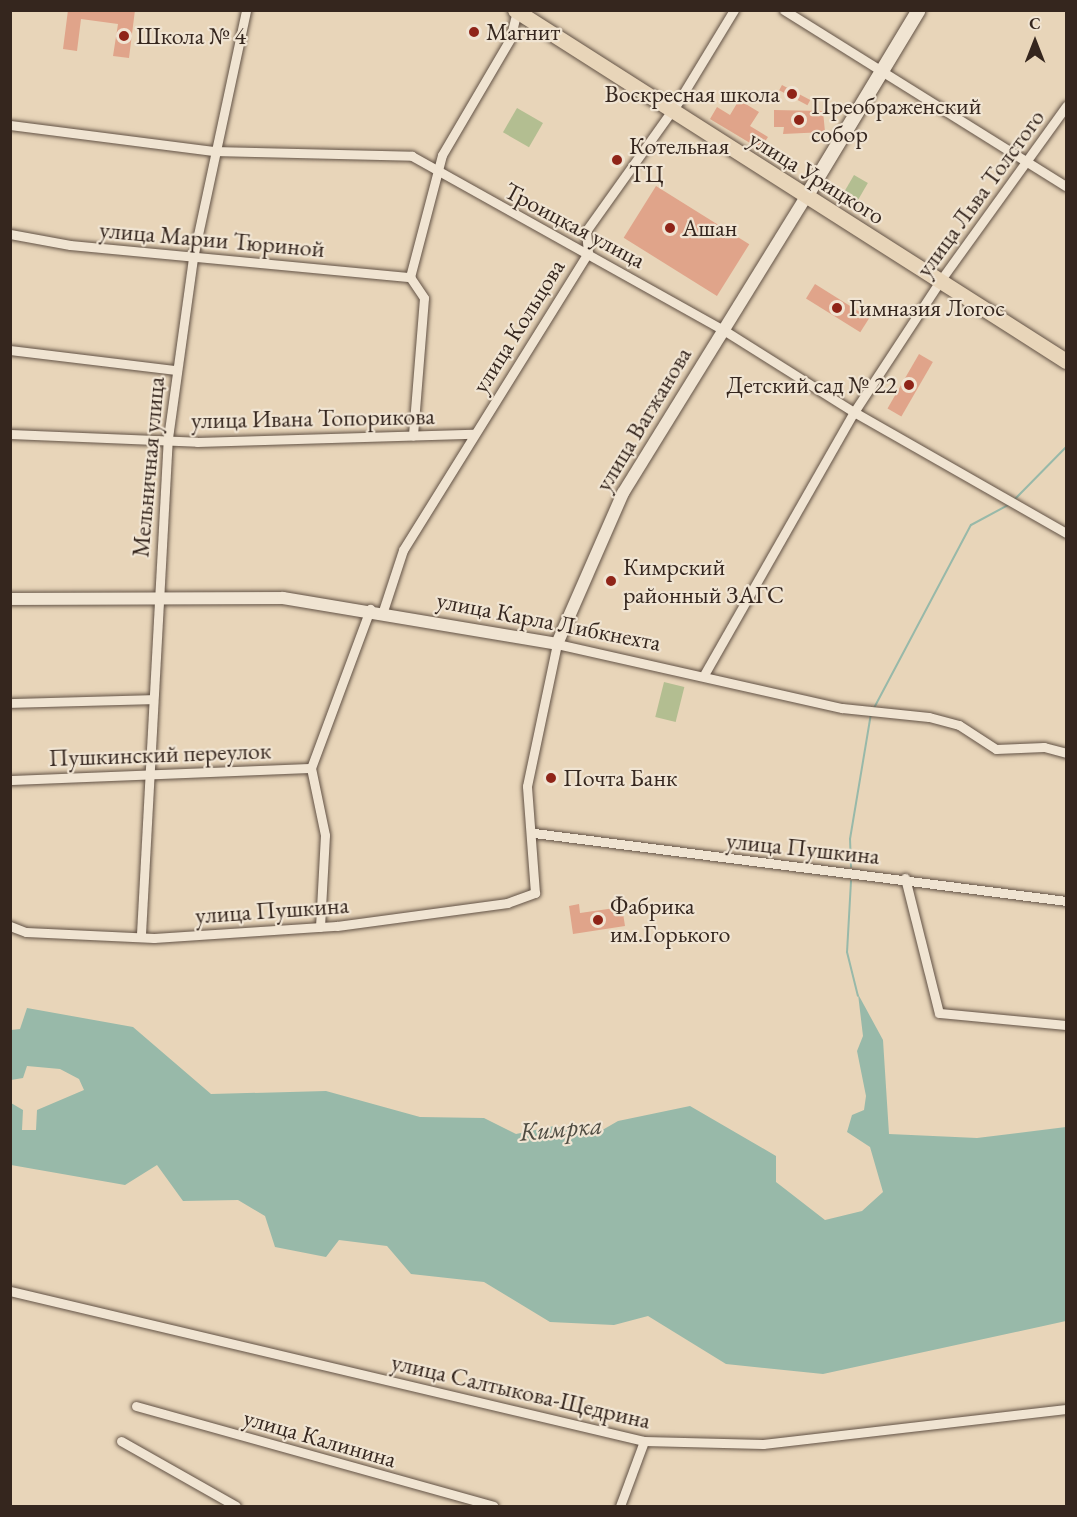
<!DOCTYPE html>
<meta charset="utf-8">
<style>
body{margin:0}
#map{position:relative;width:1077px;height:1517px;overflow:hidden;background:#e8d5b9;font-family:"EB Garamond",serif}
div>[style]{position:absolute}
.green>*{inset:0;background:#b3be91;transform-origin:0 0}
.water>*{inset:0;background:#98b9a9}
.stream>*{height:2px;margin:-1px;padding:0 1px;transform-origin:1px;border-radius:1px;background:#98b9a9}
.building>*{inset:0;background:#e0a48a;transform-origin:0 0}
.roads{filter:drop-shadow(0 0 2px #625245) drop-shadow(0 0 2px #625245)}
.minor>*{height:9px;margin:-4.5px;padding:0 4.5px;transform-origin:4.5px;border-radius:4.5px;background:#f0e4d2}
.tertiary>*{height:12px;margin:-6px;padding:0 6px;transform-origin:6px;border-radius:6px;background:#f0e4d2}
.secondary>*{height:14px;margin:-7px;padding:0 7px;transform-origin:7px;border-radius:7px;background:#f0e4d2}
.primary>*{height:15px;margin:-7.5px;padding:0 7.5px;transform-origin:7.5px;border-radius:7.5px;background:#e8d5b9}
.dots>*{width:16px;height:16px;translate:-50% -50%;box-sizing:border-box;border:3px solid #f0e4d2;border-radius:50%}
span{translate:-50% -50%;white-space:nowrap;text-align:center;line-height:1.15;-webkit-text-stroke:4.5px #f0e4d2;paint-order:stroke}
.poi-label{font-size:24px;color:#35261e}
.left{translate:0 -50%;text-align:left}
.right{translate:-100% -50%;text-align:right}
.street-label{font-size:24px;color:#35261e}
.water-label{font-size:26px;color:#4e4b41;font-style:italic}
.frame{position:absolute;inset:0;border:12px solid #35261e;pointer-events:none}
.north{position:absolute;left:1005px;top:12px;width:60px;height:60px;-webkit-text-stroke:4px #f0e4d2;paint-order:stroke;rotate:0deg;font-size:16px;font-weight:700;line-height:24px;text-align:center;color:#35261e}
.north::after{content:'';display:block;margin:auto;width:21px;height:27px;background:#35261e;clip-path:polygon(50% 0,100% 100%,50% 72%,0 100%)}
</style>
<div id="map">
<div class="green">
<i style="left:517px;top:108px;width:30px;height:28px;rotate:30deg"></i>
<i style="left:854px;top:175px;width:16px;height:29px;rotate:30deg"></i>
<i style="left:664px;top:682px;width:21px;height:36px;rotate:14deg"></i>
</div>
<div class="water">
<i style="clip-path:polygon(858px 994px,883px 1040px,889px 1134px,977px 1138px,1066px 1127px,1066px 1321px,823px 1374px,726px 1364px,648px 1316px,614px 1325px,550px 1322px,484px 1282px,411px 1274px,387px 1246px,339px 1240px,326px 1257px,275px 1247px,265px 1216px,238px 1200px,183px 1201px,157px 1165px,125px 1185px,11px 1165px,11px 1103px,23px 1110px,22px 1130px,36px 1130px,37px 1110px,84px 1090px,79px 1079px,60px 1069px,27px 1066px,23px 1078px,11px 1080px,11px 1030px,20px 1029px,27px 1008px,133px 1027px,211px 1094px,326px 1091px,420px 1117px,484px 1118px,516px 1134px,554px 1126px,592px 1136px,618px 1121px,690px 1106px,776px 1156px,776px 1182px,825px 1220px,862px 1211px,883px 1192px,870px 1147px,847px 1132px,852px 1115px,864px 1110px,866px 1096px,857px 1051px,863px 1036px)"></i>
</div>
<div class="stream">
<i style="left:1014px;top:500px;width:74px;rotate:-45.5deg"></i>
<i style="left:874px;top:708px;width:207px;rotate:-62.1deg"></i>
<i style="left:971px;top:525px;width:44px;rotate:-28.3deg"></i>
<i style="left:851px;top:867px;width:28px;rotate:-92deg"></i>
<i style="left:850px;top:839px;width:128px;rotate:-80.5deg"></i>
<i style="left:851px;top:881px;width:71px;rotate:93.2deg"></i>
<i style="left:847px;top:952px;width:45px;rotate:76deg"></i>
</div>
<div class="building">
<i style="clip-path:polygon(68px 10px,135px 10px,129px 58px,113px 56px,118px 24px,81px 19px,77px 51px,63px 49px)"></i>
<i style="left:782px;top:85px;width:32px;height:6px;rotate:28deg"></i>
<i style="clip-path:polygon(739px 100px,759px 112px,750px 126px,768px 137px,760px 149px,710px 119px,717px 107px,730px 115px)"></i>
<i style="clip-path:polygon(774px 110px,823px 111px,825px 132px,783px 134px,784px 127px,774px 127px)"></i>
<i style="left:656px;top:186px;width:110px;height:61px;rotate:32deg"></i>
<i style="left:815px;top:284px;width:64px;height:17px;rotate:32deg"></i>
<i style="left:919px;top:354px;width:16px;height:63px;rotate:30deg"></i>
<i style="clip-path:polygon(579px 904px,580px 913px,622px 907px,625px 926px,573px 934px,569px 906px)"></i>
</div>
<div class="roads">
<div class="minor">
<i style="left:784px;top:10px;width:332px;rotate:32deg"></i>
<i style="left:10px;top:125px;width:205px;rotate:7.3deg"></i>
<i style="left:213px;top:151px;width:199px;rotate:1.4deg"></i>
<i style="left:412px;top:156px;width:355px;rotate:29.2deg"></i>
<i style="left:722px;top:329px;width:156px;rotate:32.2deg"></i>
<i style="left:854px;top:412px;width:244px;rotate:29.7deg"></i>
<i style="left:10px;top:234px;width:61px;rotate:10.4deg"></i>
<i style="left:70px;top:245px;width:342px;rotate:5.4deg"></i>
<i style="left:410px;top:277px;width:126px;rotate:-75.3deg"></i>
<i style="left:442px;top:155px;width:134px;rotate:-59.6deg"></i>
<i style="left:510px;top:39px;width:30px;rotate:-76deg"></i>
<i style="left:410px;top:277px;width:25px;rotate:56deg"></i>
<i style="left:424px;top:298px;width:138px;rotate:94.6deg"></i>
<i style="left:10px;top:350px;width:167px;rotate:6.9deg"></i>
<i style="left:10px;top:434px;width:187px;rotate:2.4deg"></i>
<i style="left:197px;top:442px;width:276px;rotate:-1.7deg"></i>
<i style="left:383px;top:611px;width:64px;rotate:-71.8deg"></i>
<i style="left:403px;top:550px;width:350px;rotate:-58.1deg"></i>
<i style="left:588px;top:253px;width:22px;rotate:-95deg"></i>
<i style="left:586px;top:231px;width:158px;rotate:-54.5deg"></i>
<i style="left:678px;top:102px;width:108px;rotate:-58.7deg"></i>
<i style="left:705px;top:673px;width:301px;rotate:-60.3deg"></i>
<i style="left:854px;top:412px;width:157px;rotate:-56.7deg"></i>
<i style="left:940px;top:281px;width:216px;rotate:-54.2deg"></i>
<i style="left:10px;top:703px;width:143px;rotate:-1.6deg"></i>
<i style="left:10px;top:780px;width:301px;rotate:-2.3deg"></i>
<i style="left:534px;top:833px;width:536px;rotate:7.28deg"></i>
<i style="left:905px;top:878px;width:139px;rotate:75.9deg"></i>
<i style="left:939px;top:1013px;width:128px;rotate:5.4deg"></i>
<i style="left:10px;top:926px;width:17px;rotate:21deg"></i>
<i style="left:26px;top:932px;width:128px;rotate:2.7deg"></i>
<i style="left:154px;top:938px;width:183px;rotate:-3.8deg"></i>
<i style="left:337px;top:926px;width:172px;rotate:-7.7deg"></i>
<i style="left:507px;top:903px;width:30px;rotate:-20deg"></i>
<i style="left:535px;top:893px;width:107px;rotate:-94.3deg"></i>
<i style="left:527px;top:786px;width:145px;rotate:-78.1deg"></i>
<i style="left:557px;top:644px;width:292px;rotate:12.7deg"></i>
<i style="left:842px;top:708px;width:87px;rotate:5.9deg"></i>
<i style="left:929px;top:717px;width:31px;rotate:15deg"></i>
<i style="left:959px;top:725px;width:44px;rotate:33deg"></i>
<i style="left:996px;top:749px;width:48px;rotate:-2.4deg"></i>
<i style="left:1044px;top:747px;width:23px;rotate:15deg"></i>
<i style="left:320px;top:927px;width:92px;rotate:-86.9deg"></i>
<i style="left:325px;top:835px;width:68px;rotate:-101.8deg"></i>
<i style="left:311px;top:768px;width:170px;rotate:-69.6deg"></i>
<i style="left:141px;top:934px;width:497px;rotate:-86.9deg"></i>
<i style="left:168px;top:438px;width:182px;rotate:-82.1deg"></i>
<i style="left:193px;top:258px;width:254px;rotate:-77.9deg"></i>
<i style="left:10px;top:1291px;width:652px;rotate:13.31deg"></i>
<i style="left:644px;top:1441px;width:119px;rotate:1.4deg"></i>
<i style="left:763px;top:1444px;width:305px;rotate:-6.6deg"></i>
<i style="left:136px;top:1406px;width:371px;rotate:15.6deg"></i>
<i style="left:121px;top:1441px;width:132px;rotate:29.5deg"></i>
<i style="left:620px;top:1506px;width:69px;rotate:-69.7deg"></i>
</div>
<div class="tertiary">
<i style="left:10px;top:599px;width:273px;rotate:-0.2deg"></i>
<i style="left:283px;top:598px;width:278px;rotate:9.5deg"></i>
<i style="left:557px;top:644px;width:165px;rotate:-66.4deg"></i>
<i style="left:623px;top:493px;width:348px;rotate:-58.3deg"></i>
</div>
<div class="secondary">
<i style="left:806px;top:197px;width:218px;rotate:-58.9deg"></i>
</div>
<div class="primary">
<i style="left:515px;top:10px;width:653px;rotate:32.5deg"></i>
</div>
</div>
<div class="dots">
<i style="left:474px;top:32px;background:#8f2418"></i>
<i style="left:124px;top:36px;background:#8f2418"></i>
<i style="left:792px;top:94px;background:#8f2418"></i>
<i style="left:799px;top:120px;background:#8f2418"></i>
<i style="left:617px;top:160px;background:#8f2418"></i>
<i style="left:670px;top:228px;background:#8f2418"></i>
<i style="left:837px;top:308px;background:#8f2418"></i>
<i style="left:909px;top:385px;background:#8f2418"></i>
<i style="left:611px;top:581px;background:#8f2418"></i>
<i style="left:551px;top:778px;background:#8f2418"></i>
<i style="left:598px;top:920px;background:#8f2418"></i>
</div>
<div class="poi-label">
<span class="left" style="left:486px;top:32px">Магнит</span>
<span class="left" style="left:136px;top:36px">Школа № 4</span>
<span class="right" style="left:780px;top:94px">Воскресная школа</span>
<span class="left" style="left:811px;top:120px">Преображенский<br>собор</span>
<span class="left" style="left:629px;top:160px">Котельная<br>ТЦ</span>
<span class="left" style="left:682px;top:228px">Ашан</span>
<span class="left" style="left:849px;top:308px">Гимназия Логос</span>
<span class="right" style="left:897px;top:385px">Детский сад № 22</span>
<span class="left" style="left:623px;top:581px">Кимрский<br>районный ЗАГС</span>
<span class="left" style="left:563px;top:778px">Почта Банк</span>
<span class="left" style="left:610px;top:920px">Фабрика<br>им.Горького</span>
</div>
<div class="street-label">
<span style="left:817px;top:177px;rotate:32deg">улица Урицкого</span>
<span style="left:980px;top:193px;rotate:-54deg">улица Льва Толстого</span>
<span style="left:575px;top:225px;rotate:28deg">Троицкая улица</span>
<span style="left:212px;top:239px;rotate:5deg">улица Марии Тюриной</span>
<span style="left:518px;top:326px;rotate:-58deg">улица Кольцова</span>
<span style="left:313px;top:418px;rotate:-1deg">улица Ивана Топорикова</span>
<span style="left:643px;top:419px;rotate:-59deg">улица Вагжанова</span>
<span style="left:148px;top:467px;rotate:-85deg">Мельничная улица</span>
<span style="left:549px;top:621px;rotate:11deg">улица Карла Либкнехта</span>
<span style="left:160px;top:754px;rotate:-2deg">Пушкинский переулок</span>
<span style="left:803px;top:848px;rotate:6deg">улица Пушкина</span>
<span style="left:272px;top:910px;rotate:-4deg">улица Пушкина</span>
<span style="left:521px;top:1391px;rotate:13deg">улица Салтыкова-Щедрина</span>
<span style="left:320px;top:1438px;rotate:16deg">улица Калинина</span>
</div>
<div class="water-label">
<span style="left:561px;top:1129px;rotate:-5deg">Кимрка</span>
</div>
<div class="frame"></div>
<div class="north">С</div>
</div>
